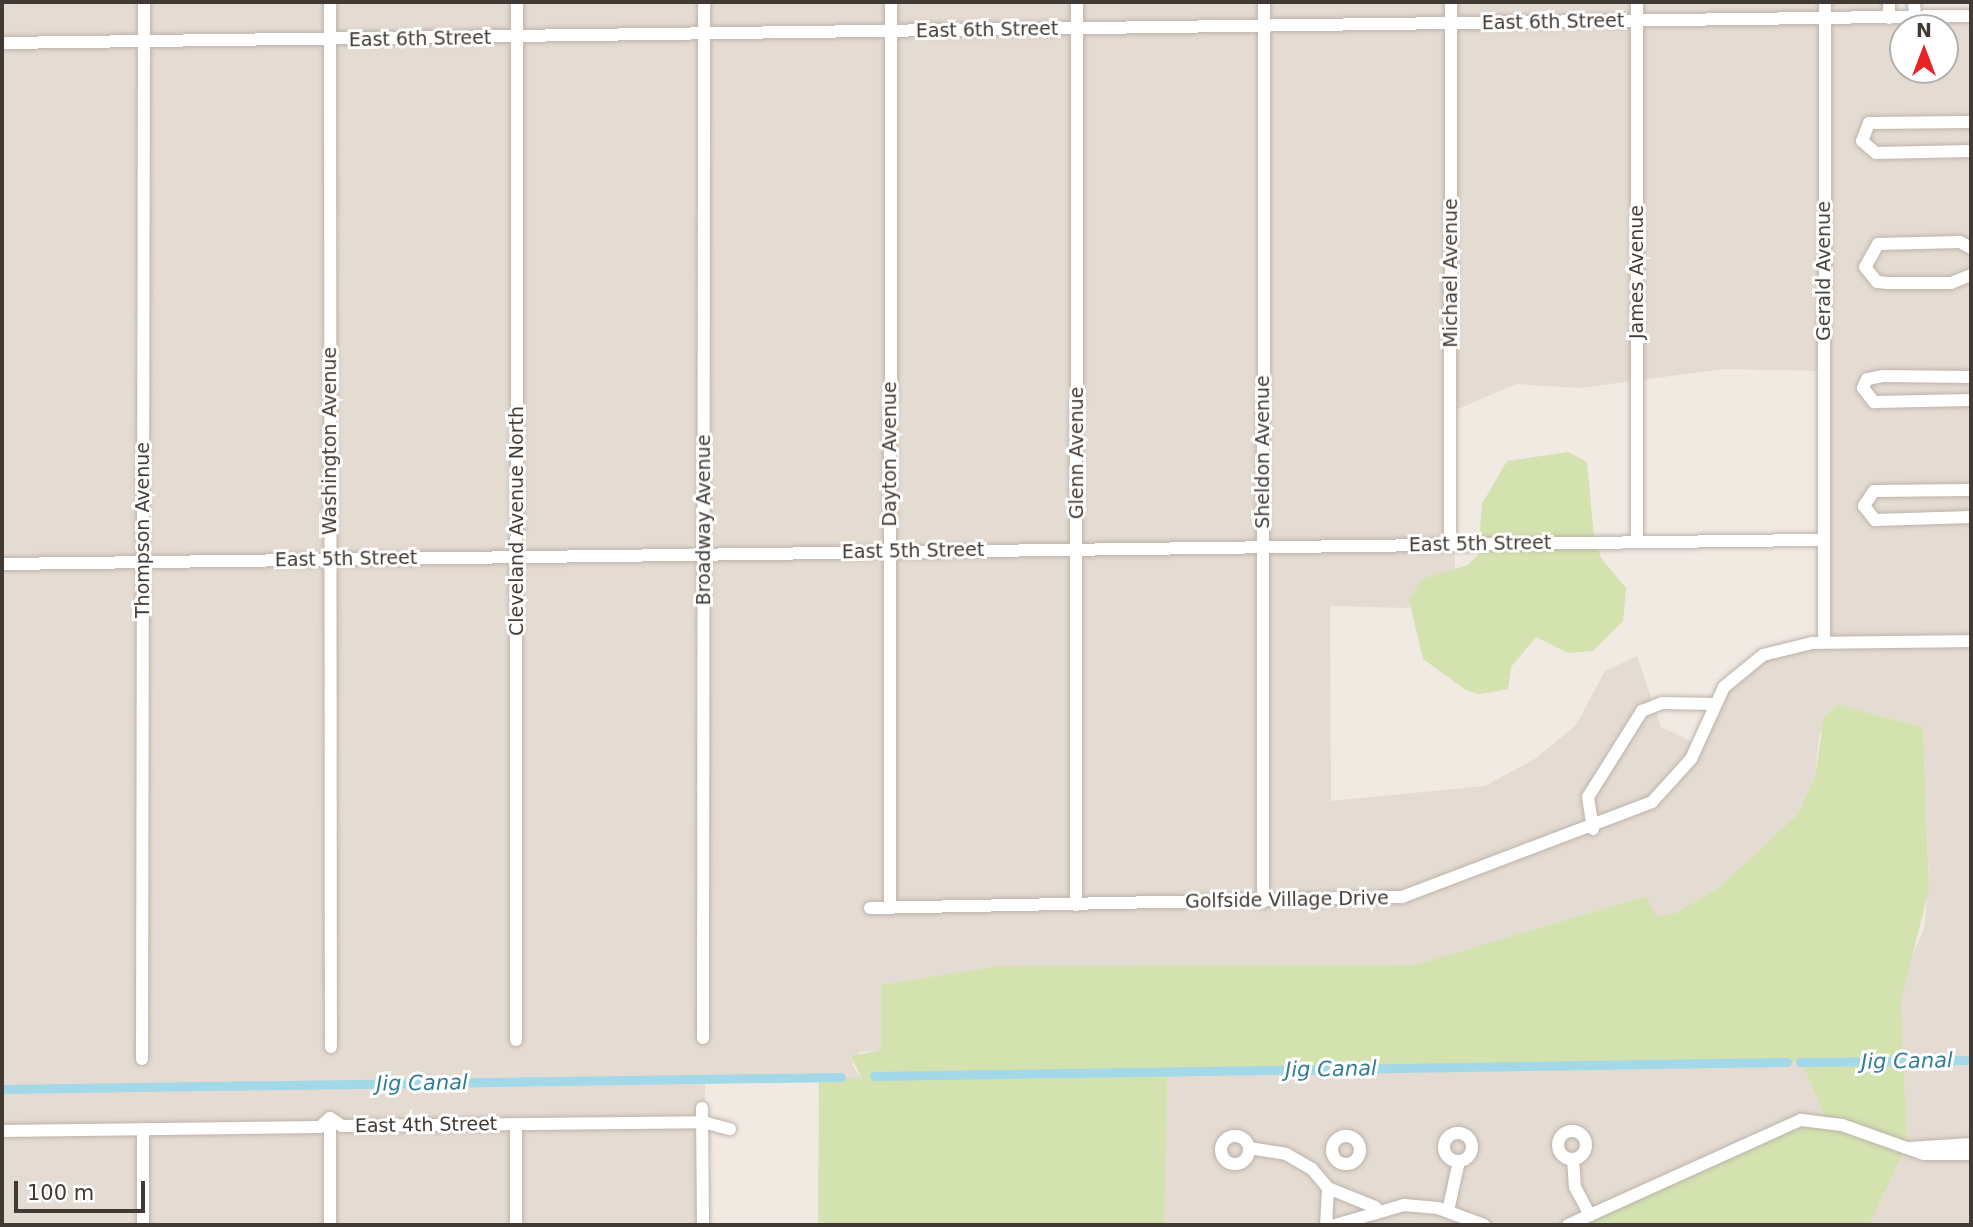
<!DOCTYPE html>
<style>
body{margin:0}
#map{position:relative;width:1973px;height:1227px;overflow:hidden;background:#f0eae3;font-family:"DejaVu Sans",sans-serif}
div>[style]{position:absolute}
.residential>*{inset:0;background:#e4dbd2}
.green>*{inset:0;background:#d3e2ae}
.canal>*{height:9px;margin:-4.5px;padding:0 4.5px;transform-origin:4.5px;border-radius:4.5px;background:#a3d8e9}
.roads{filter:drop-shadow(0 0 2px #bdb3aa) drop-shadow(0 0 2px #bdb3aa)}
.minor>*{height:12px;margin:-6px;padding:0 6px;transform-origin:6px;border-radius:6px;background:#fff}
.minor>.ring{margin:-6px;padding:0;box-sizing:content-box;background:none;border:12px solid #fff;border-radius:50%}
span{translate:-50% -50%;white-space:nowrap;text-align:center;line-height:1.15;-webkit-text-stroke:6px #fff;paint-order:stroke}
.street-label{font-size:19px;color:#413a34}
.water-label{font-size:21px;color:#337c95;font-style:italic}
.frame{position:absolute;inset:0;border:4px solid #413a34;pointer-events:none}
.north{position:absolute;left:1889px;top:14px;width:70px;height:70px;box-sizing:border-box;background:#fff;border:2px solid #b3b0ae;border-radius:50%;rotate:0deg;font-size:19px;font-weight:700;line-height:28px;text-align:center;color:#413a34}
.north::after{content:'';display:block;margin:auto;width:24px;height:32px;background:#e92225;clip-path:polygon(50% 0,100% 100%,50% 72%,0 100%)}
.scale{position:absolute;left:14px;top:1181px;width:131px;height:32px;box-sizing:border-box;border:4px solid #413a34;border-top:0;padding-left:9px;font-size:21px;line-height:24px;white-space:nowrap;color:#413a34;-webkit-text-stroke:5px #fff;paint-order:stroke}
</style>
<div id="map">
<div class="residential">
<i style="clip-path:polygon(evenodd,2px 2px,1889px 2px,1890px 15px,1971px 14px,1971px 1225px,1870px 1225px,1907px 1144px,1901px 1000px,1906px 969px,1924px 929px,1929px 880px,1923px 727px,1838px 705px,1819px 736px,1815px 776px,1798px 814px,1717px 889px,1675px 913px,1656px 918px,1646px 896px,1415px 965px,998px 966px,882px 985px,881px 1050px,859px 1052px,852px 1065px,862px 1079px,705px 1080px,705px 1225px,2px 1225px,2px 2px,1903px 28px,1945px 28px,1945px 70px,1903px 70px,1903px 28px,2px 2px,1724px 369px,1826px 371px,1826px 639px,1756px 663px,1726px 691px,1701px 746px,1661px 727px,1637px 656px,1605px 671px,1576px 725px,1535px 759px,1485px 786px,1331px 801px,1330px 606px,1409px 608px,1422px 579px,1455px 570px,1451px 412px,1516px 384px,1579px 388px,1724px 369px)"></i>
<i style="clip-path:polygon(1613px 1062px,1801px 1062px,1824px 1114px,1785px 1120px,1572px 1225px,1164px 1225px,1168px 1069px,1587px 1071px)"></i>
</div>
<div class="green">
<i style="clip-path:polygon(1568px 452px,1587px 462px,1594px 536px,1601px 558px,1626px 588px,1623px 621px,1593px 651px,1568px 653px,1536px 637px,1511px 667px,1508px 689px,1479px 694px,1466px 690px,1423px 659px,1409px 600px,1422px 579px,1468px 565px,1478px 555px,1482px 504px,1507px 461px)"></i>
<i style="clip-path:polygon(1838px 705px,1923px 727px,1929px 890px,1901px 1000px,1907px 1144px,1870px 1225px,1572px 1225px,1785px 1120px,1824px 1114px,1801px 1062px,1614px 1062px,1587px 1071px,1168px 1069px,1164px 1225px,818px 1225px,819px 1079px,862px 1079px,851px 1056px,881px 1050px,881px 985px,998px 966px,1415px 965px,1646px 896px,1656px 917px,1675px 913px,1717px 889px,1798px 814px,1815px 776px,1824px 717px)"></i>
</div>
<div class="canal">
<i style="left:1800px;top:1062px;width:171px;rotate:-0.7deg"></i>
<i style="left:874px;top:1076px;width:913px;rotate:-0.88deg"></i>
<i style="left:2px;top:1089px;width:839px;rotate:-0.82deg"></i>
</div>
<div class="roads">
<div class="minor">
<i style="left:330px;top:2px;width:1045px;rotate:89.95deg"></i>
<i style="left:1889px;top:2px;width:16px;rotate:90deg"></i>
<i style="left:1914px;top:2px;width:15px;rotate:86deg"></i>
<i style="left:2px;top:43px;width:1969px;rotate:-0.79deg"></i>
<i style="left:1971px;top:122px;width:102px;rotate:179.4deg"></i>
<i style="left:1869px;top:123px;width:19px;rotate:111deg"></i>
<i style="left:1862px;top:141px;width:18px;rotate:41deg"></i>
<i style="left:1876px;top:153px;width:95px;rotate:-1.2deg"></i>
<i style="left:1971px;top:248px;width:13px;rotate:-151deg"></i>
<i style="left:1960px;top:242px;width:82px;rotate:178.6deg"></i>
<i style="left:1878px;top:244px;width:26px;rotate:119deg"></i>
<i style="left:1865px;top:267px;width:19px;rotate:51deg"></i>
<i style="left:1877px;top:282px;width:11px;rotate:5deg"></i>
<i style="left:1888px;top:283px;width:63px"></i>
<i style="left:1951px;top:283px;width:22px;rotate:-22deg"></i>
<i style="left:1971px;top:377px;width:88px;rotate:-179.3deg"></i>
<i style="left:1883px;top:376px;width:16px;rotate:169deg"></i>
<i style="left:1867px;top:379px;width:10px;rotate:114deg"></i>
<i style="left:1863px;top:388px;width:18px;rotate:52deg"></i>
<i style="left:1874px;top:402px;width:97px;rotate:-1.2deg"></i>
<i style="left:1971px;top:490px;width:97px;rotate:179.4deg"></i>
<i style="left:1874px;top:491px;width:18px;rotate:124deg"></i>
<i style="left:1864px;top:506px;width:18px;rotate:52deg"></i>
<i style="left:1875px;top:520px;width:96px;rotate:-1.8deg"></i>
<i style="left:1637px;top:541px;width:539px;rotate:-90deg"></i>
<i style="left:1450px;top:544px;width:542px;rotate:-89.89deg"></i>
<i style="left:2px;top:564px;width:1821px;rotate:-0.76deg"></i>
<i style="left:1824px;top:642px;width:640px;rotate:-89.91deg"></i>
<i style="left:1593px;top:829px;width:32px;rotate:-99deg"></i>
<i style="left:1588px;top:797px;width:102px;rotate:-57.9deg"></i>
<i style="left:1642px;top:711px;width:22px;rotate:-22deg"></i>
<i style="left:1662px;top:703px;width:53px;rotate:1.1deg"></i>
<i style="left:1263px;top:902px;width:900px;rotate:-89.94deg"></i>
<i style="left:1076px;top:905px;width:903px;rotate:-89.94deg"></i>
<i style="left:890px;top:907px;width:905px;rotate:-89.94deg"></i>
<i style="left:870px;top:908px;width:532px;rotate:-1.18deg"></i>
<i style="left:1402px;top:897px;width:267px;rotate:-20.8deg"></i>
<i style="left:1652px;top:802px;width:58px;rotate:-47.8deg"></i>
<i style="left:1691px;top:759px;width:79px;rotate:-65.4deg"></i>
<i style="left:1724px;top:687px;width:50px;rotate:-39.4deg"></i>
<i style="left:1763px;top:655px;width:50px;rotate:-13.8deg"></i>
<i style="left:1812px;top:643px;width:159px;rotate:-0.7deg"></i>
<i style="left:703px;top:1038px;width:1036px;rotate:-89.94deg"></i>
<i style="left:516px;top:1040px;width:1038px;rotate:-89.94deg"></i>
<i style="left:142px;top:1059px;width:1057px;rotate:-89.89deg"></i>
<i style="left:702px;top:1108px;width:117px;rotate:89.5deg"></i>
<i style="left:330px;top:1118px;width:107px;rotate:90deg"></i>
<i style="left:143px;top:1129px;width:96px;rotate:90deg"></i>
<i style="left:2px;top:1131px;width:318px;rotate:-0.7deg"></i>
<i style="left:320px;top:1127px;width:13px;rotate:-42deg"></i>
<i style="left:330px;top:1118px;width:14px;rotate:34deg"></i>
<i style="left:342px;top:1126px;width:361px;rotate:-0.6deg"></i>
<i style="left:703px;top:1122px;width:28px;rotate:15deg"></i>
<i class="ring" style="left:1558px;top:1131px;width:16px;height:16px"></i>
<i class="ring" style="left:1444px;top:1133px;width:16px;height:16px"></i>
<i class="ring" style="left:1221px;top:1136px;width:16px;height:16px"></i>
<i class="ring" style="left:1332px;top:1136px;width:16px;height:16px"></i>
<i style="left:1249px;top:1148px;width:37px;rotate:9deg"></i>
<i style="left:1286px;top:1154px;width:30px;rotate:30deg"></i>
<i style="left:1312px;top:1169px;width:25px;rotate:50deg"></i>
<i style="left:1328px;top:1188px;width:37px;rotate:93deg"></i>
<i style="left:1909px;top:1148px;width:62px;rotate:-3.7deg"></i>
<i style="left:1573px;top:1159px;width:28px;rotate:86deg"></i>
<i style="left:1575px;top:1187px;width:32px;rotate:62deg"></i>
<i style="left:1328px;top:1188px;width:51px;rotate:22deg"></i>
<i style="left:1448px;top:1211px;width:51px;rotate:-77.6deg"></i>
<i style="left:516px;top:1225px;width:101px;rotate:-90deg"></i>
<i style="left:1335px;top:1225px;width:72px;rotate:-16.2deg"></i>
<i style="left:1404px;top:1205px;width:34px;rotate:5deg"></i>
<i style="left:1438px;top:1208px;width:49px;rotate:20.3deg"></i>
<i style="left:1568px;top:1225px;width:256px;rotate:-24.3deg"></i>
<i style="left:1801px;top:1120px;width:41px;rotate:7deg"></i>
<i style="left:1842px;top:1125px;width:87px;rotate:19.5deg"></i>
<i style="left:1924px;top:1154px;width:47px"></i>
</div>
</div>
<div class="street-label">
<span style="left:1553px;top:22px;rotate:-1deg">East 6th Street</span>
<span style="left:987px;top:30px;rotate:-1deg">East 6th Street</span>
<span style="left:420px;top:39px;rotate:-1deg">East 6th Street</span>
<span style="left:1824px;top:271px;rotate:-90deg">Gerald Avenue</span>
<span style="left:1637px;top:272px;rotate:-90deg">James Avenue</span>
<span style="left:1451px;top:273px;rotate:-90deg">Michael Avenue</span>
<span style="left:330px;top:441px;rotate:-90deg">Washington Avenue</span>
<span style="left:1263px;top:452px;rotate:-90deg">Sheldon Avenue</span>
<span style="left:1077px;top:453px;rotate:-90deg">Glenn Avenue</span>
<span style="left:890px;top:454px;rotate:-90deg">Dayton Avenue</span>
<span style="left:704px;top:520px;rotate:-90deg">Broadway Avenue</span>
<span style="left:517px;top:521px;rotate:-90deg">Cleveland Avenue North</span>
<span style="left:143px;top:530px;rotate:-90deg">Thompson Avenue</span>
<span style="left:1480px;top:544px;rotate:-1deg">East 5th Street</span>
<span style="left:913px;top:551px;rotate:-1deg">East 5th Street</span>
<span style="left:346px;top:559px;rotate:-1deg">East 5th Street</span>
<span style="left:1287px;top:900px;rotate:-1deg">Golfside Village Drive</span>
<span style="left:426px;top:1125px;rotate:-1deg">East 4th Street</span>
</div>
<div class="water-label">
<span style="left:1907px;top:1061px;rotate:-1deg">Jig Canal</span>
<span style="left:1331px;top:1069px;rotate:-1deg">Jig Canal</span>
<span style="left:422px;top:1083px;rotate:-1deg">Jig Canal</span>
</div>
<div class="frame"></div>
<div class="north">N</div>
<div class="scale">100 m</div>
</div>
